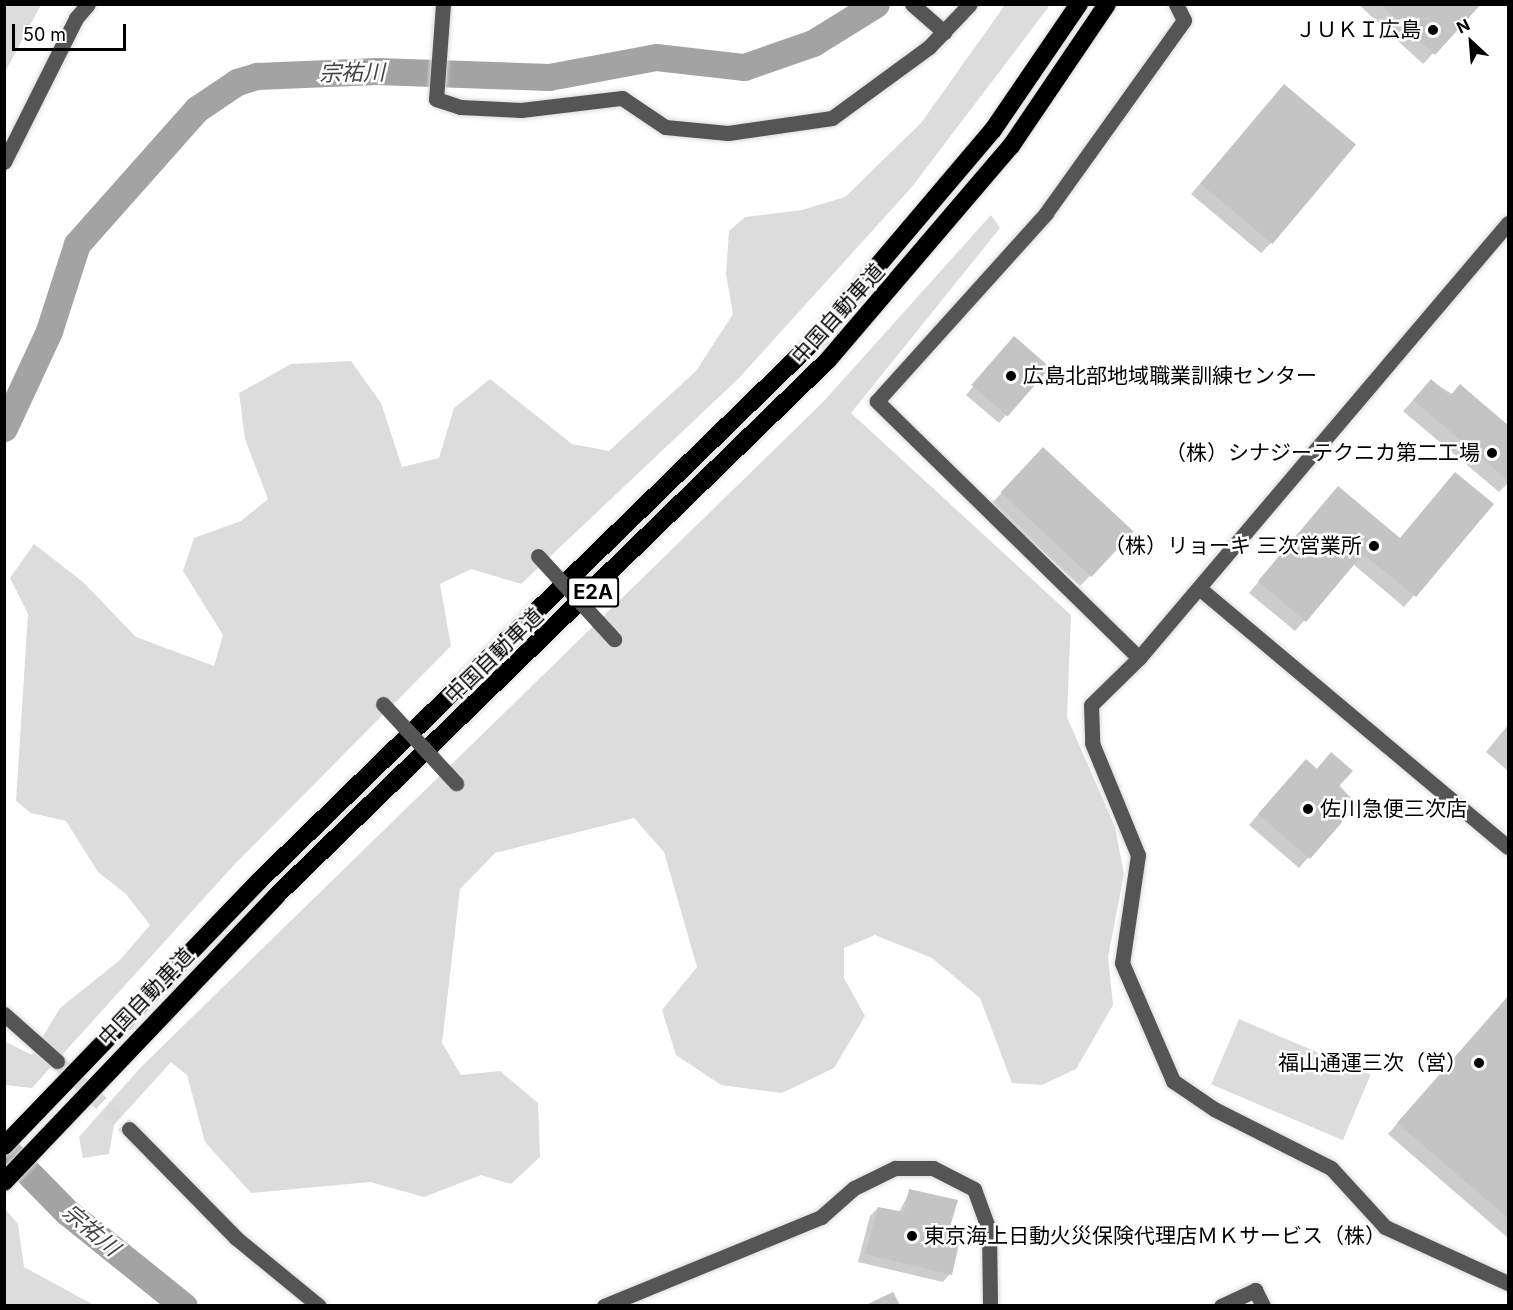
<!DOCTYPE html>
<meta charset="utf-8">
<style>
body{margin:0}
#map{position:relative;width:1513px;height:1310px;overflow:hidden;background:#fff;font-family:Inter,"Noto Sans JP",sans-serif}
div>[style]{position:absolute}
.green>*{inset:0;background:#dcdcdc;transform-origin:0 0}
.shadow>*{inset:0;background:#0003}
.river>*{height:27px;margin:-13.5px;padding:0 13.5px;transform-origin:13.5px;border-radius:13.5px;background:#a3a3a3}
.building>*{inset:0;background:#c4c4c4;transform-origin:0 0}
.minor-tunnel>*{height:15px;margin-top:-7.5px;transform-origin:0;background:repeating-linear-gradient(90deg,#d9d9d9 0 15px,transparent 0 23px)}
.roads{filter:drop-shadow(0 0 2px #dbdbdb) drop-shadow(0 0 2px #dbdbdb)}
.minor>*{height:15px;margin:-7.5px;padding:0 7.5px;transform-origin:7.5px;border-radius:7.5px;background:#555}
.highway>*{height:18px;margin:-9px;padding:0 9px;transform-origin:9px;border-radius:9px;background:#000}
.minor-bridge>*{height:15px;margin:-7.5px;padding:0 7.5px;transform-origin:7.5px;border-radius:7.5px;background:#555}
.dots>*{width:16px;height:16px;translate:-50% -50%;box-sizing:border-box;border:3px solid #fff;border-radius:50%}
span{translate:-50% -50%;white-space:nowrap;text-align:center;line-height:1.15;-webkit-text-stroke:5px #fff;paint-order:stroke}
.shield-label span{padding:2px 4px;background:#fff;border:2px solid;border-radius:4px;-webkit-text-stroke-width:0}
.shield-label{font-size:20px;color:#000;font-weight:700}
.poi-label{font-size:21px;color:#000}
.right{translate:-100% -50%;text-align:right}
.left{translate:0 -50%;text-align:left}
.street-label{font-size:21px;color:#000}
.water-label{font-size:22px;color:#444;font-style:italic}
.frame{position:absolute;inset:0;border:6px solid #000;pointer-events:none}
.north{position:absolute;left:1441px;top:12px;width:60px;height:60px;-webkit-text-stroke:4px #fff;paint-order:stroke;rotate:334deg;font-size:16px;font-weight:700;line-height:24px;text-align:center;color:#000}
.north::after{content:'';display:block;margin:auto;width:21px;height:27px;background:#000;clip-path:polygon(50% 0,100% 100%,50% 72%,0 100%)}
.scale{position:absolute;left:12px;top:24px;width:114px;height:27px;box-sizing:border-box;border:3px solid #000;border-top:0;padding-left:8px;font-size:18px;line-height:21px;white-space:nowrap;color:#000;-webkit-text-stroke:4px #fff;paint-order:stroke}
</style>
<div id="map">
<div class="green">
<i style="clip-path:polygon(5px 4px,41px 5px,5px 72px,4px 5px)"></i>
<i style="clip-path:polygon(1005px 5px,1050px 5px,911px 188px,739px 378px,521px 584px,471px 569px,440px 584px,451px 646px,233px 866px,32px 1088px,6px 1085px,4px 1041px,32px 1055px,60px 1008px,120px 960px,150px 925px,126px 894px,98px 872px,66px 821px,31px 813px,16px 801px,28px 614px,10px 578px,34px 544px,83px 582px,136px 637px,214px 666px,223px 635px,183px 571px,194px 538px,241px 521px,268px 499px,245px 439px,239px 393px,291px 364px,351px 361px,381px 403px,402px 467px,439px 458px,454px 408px,490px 379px,572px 444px,609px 451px,696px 371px,733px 314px,726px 274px,729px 231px,745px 217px,802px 210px,845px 197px,921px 123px)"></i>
<i style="clip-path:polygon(991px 215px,1000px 228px,851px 413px,1071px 615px,1067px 717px,1115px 827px,1124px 874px,1108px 957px,1113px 1005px,1076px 1069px,1042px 1085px,1012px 1083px,980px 998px,932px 958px,875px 935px,844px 948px,844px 978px,865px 1016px,834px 1068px,782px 1093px,721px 1085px,676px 1055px,662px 1010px,697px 967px,664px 852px,634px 818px,495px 853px,460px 889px,442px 1043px,461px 1075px,500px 1071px,538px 1103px,540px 1157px,511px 1184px,481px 1175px,424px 1197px,370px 1182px,251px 1193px,205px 1142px,187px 1075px,171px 1062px,114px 1125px,109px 1154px,83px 1158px,79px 1137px,141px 1067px,824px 401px)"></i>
<i style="left:1239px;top:1019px;width:143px;height:71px;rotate:23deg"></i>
<i style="clip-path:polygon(6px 1210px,18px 1224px,24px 1267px,94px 1305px,5px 1305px)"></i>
</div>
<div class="shadow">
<i style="clip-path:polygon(1358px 4px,1479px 4px,1423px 64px)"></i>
<i style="clip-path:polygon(1284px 86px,1271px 243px,1261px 253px,1191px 194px)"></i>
<i style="clip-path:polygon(1007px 346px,1048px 367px,999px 423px,966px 395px)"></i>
<i style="clip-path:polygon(1431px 381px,1508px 428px,1508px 483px,1499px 492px,1403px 411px)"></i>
<i style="clip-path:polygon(1033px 460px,1090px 576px,1080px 586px,991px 504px)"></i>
<i style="clip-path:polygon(1328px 499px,1399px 539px,1492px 505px,1404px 607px,1353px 564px,1295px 631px,1249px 593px)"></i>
<i style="clip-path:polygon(1508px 725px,1508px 771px,1486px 752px)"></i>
<i style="clip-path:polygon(1321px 764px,1356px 804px,1299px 868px,1249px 825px,1296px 771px,1316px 770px)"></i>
<i style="clip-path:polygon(1504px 1002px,1508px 1006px,1508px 1238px,1388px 1134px)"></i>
<i style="clip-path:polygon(910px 1191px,950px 1244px,950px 1274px,943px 1282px,858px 1262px,870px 1216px,878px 1208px,899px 1212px)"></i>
</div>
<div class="river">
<i style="left:4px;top:428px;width:107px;rotate:-65.1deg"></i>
<i style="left:49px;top:331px;width:91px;rotate:-72.2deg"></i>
<i style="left:77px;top:244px;width:181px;rotate:-48.4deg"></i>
<i style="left:197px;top:109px;width:48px;rotate:-34deg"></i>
<i style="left:237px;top:82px;width:21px;rotate:-17deg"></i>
<i style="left:257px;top:76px;width:120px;rotate:-2.4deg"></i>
<i style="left:377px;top:71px;width:172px;rotate:2deg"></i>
<i style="left:549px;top:77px;width:109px;rotate:-10.6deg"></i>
<i style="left:656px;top:57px;width:89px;rotate:6.5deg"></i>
<i style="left:744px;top:67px;width:73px;rotate:-19.2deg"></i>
<i style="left:813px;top:43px;width:74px;rotate:-31.8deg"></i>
<i style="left:4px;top:1148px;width:90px;rotate:45.5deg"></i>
<i style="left:67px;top:1212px;width:150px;rotate:38.8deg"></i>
</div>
<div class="building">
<i style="clip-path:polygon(1380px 4px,1481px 4px,1435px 55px)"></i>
<i style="left:1284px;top:84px;width:94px;height:130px;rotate:40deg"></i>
<i style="left:1014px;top:336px;width:48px;height:65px;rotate:41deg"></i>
<i style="clip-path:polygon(1431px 379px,1450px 396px,1460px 384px,1509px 426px,1509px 481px,1413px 400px)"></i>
<i style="left:1043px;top:447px;width:124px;height:62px;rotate:43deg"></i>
<i style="clip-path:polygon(1455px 472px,1494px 504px,1416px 597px,1363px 554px,1306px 622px,1258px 581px,1338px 486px,1400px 538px)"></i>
<i style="clip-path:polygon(1331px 752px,1353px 771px,1338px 787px,1358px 804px,1310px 859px,1258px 814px,1306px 759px,1317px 769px)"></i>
<i style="clip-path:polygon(1509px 995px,1509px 1219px,1397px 1123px)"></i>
<i style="clip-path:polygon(909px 1189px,958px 1200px,950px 1227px,955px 1229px,952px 1243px,959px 1244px,952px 1275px,865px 1254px,878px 1207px,904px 1212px)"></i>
<i style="clip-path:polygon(893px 1292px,900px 1305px,866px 1305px)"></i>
</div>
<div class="minor-tunnel">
<i style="left:57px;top:1061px;width:99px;rotate:43.4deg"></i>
</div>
<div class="roads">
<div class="minor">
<i style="left:443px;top:4px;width:95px;rotate:94.2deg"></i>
<i style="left:436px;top:99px;width:26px;rotate:18deg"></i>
<i style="left:461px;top:107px;width:60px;rotate:2.9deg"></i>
<i style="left:521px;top:110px;width:102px;rotate:-6.8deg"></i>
<i style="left:622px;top:98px;width:52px;rotate:34deg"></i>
<i style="left:665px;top:127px;width:63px;rotate:5.4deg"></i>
<i style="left:728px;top:133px;width:105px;rotate:-8.2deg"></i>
<i style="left:832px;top:118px;width:120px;rotate:-36.2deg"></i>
<i style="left:929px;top:47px;width:59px;rotate:-46.4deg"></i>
<i style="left:912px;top:4px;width:43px;rotate:41.2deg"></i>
<i style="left:4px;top:162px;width:161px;rotate:-63.4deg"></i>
<i style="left:76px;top:18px;width:18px;rotate:-49deg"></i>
<i style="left:1508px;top:223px;width:570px;rotate:130.31deg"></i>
<i style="left:1139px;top:658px;width:67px;rotate:135.6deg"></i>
<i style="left:1091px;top:705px;width:38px;rotate:88deg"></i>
<i style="left:1092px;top:743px;width:121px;rotate:67.7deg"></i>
<i style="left:1138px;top:855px;width:109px;rotate:98.4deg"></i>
<i style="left:1122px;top:963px;width:129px;rotate:66.6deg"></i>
<i style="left:1173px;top:1081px;width:50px;rotate:34.3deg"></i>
<i style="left:1214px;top:1109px;width:131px;rotate:26.8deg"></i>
<i style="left:1331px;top:1168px;width:80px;rotate:47.5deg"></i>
<i style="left:1385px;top:1227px;width:135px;rotate:24.5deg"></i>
<i style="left:1199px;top:588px;width:403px;rotate:40deg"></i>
<i style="left:1139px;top:658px;width:367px;rotate:-135.6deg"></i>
<i style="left:877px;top:401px;width:253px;rotate:-48deg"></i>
<i style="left:1046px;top:213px;width:237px;rotate:-54.4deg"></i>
<i style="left:1184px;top:20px;width:18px;rotate:-117deg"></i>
<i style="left:4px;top:1014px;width:71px;rotate:41.6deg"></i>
<i style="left:129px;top:1129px;width:153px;rotate:45.5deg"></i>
<i style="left:236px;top:1238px;width:107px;rotate:39.3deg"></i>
<i style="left:604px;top:1306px;width:235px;rotate:-22.3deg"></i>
<i style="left:821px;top:1217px;width:44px;rotate:-41.3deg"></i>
<i style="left:854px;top:1188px;width:46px;rotate:-26deg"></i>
<i style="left:895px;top:1168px;width:38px"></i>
<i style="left:933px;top:1168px;width:46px;rotate:27.1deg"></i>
<i style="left:974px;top:1189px;width:44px;rotate:69.9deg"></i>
<i style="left:989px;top:1230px;width:76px;rotate:89.2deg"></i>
<i style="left:1221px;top:1306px;width:38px;rotate:-25deg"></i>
<i style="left:1255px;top:1290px;width:18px;rotate:63deg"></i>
</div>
<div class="highway">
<i style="left:4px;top:1146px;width:369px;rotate:-46.1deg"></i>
<i style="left:260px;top:880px;width:772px;rotate:-44.21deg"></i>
<i style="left:813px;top:342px;width:278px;rotate:-49.7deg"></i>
<i style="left:993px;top:130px;width:153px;rotate:-55.7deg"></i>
<i style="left:4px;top:1182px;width:395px;rotate:-46.4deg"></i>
<i style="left:276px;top:896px;width:769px;rotate:-44.16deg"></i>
<i style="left:828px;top:360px;width:282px;rotate:-49.5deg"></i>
<i style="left:1011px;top:146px;width:171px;rotate:-55.9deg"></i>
</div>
</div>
<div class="minor-bridge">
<i style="left:538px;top:556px;width:113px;rotate:47.5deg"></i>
<i style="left:383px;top:704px;width:108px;rotate:47.3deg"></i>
</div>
<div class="dots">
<i style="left:1433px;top:30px;background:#000"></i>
<i style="left:1011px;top:376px;background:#000"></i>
<i style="left:1492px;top:453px;background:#000"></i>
<i style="left:1374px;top:546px;background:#000"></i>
<i style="left:1308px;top:809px;background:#000"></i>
<i style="left:1479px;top:1063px;background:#000"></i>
<i style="left:912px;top:1236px;background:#000"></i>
</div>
<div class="shield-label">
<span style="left:593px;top:592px">E2A</span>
</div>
<div class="poi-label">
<span class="right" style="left:1421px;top:30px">ＪＵＫＩ広島</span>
<span class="left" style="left:1023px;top:376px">広島北部地域職業訓練センター</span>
<span class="right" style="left:1480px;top:453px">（株）シナジーテクニカ第二工場</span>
<span class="right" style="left:1362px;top:546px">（株）リョーキ 三次営業所</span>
<span class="left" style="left:1320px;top:809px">佐川急便三次店</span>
<span class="right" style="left:1467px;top:1063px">福山通運三次（営）</span>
<span class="left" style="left:924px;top:1236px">東京海上日動火災保険代理店ＭＫサービス（株）</span>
</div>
<div class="street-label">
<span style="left:838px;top:314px;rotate:-48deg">中国自動車道</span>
<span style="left:494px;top:656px;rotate:-44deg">中国自動車道</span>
<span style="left:146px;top:997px;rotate:-46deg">中国自動車道</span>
</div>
<div class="water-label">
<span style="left:352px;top:73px;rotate:-1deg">宗祐川</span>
<span style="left:91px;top:1230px;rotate:40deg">宗祐川</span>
</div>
<div class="frame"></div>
<div class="north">N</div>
<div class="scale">50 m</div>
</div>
